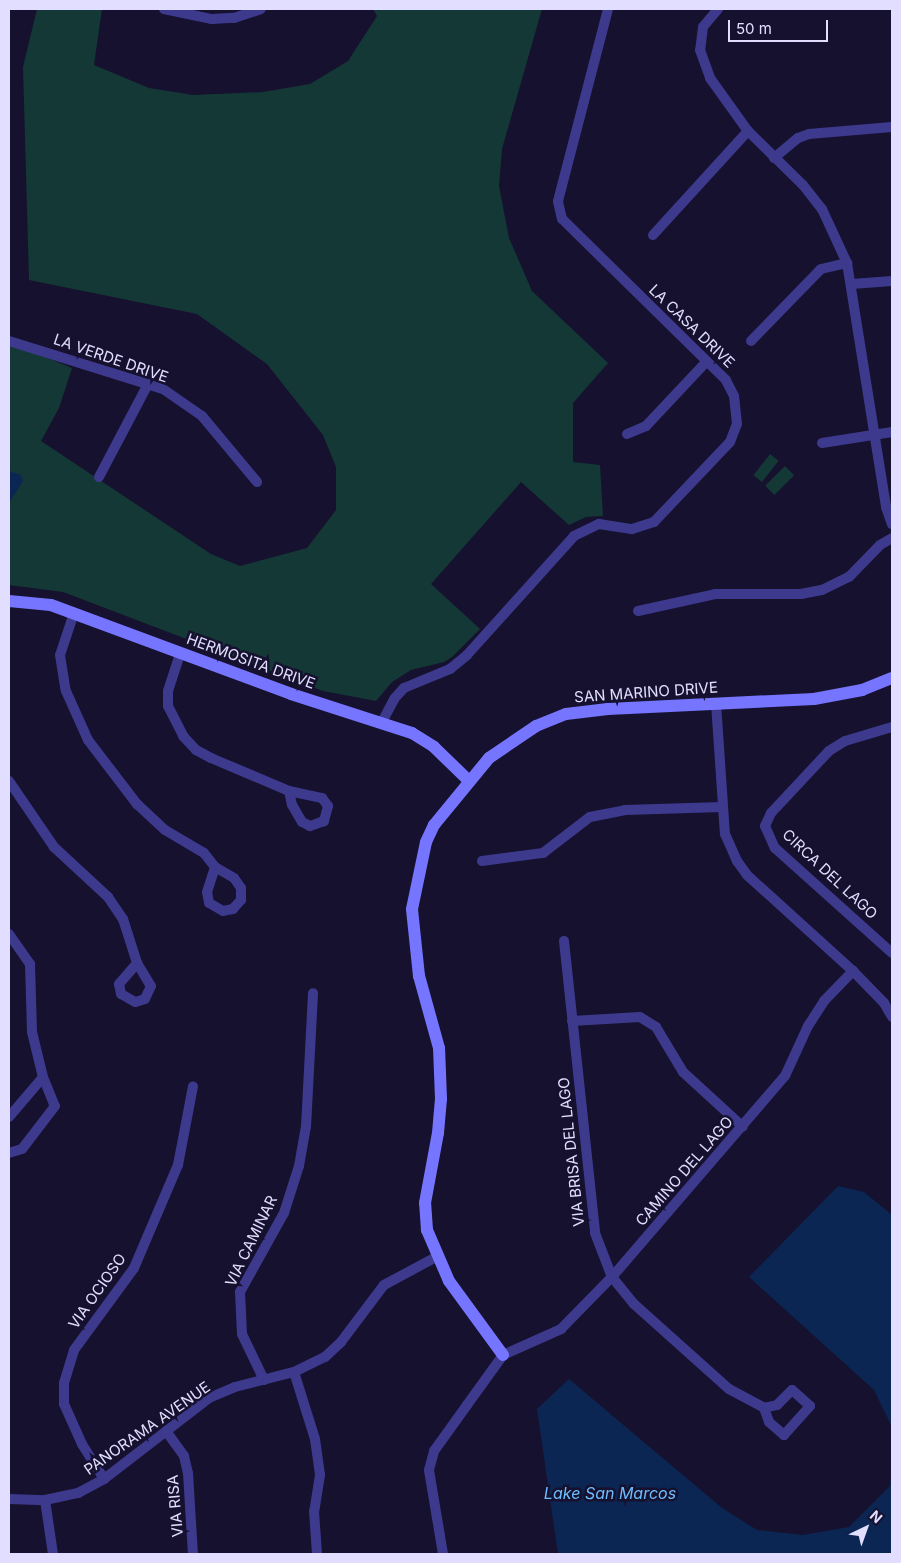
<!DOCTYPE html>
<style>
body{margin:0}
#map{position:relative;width:901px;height:1563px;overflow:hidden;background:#16112e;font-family:Inter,sans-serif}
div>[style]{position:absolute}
.green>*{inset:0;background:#143836;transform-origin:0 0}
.water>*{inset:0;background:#0b2653}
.street>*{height:10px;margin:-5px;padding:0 5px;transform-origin:5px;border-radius:5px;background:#3d3a8e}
.secondary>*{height:12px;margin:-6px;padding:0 6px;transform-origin:6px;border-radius:6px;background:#7675ff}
span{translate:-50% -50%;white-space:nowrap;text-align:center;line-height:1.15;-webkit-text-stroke:5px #16112e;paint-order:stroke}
.street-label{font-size:15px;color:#e1deff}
.water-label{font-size:16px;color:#6cbdff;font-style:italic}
.frame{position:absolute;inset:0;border:10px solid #e1deff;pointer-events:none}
.north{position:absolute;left:841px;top:1503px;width:50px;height:50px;-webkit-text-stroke:4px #16112e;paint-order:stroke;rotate:42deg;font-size:14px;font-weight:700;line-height:20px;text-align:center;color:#e1deff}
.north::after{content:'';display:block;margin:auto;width:18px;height:22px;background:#e1deff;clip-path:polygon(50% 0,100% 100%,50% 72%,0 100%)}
.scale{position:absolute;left:728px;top:20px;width:100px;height:22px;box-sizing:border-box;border:2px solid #e1deff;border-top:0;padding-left:6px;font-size:15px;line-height:18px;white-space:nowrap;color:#e1deff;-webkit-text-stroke:4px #16112e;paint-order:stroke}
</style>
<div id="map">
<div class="green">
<i style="clip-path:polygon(37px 9px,102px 9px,94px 65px,149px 88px,193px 95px,263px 92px,310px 84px,348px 61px,377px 16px,373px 9px,542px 9px,502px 149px,499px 186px,509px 238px,532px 291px,608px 363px,573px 403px,573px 462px,600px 465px,603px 516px,586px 517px,569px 525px,521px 482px,431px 584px,480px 629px,452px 657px,444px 662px,411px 670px,392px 682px,376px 701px,323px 691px,63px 592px,9px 585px,9px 346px,31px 351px,72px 368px,59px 408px,41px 441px,211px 554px,240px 566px,307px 548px,336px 510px,336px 467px,323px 435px,267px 364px,197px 314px,29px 280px,23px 67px)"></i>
<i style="left:770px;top:454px;width:11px;height:27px;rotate:38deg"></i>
<i style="left:785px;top:466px;width:13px;height:28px;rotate:45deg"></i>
</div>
<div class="water">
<i style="clip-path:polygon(9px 471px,21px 475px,23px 481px,9px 503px)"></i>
<i style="clip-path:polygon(838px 1186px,864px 1192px,892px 1215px,892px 1427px,874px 1390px,749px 1277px)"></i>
<i style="clip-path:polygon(569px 1379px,722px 1508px,757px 1530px,803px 1535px,849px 1527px,890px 1486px,892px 1467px,892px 1554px,558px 1554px,537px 1409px)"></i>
</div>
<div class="street">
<i style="left:164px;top:9px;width:49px;rotate:11.8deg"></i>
<i style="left:212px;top:19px;width:22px;rotate:-3deg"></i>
<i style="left:234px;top:18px;width:28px;rotate:-18deg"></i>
<i style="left:718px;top:9px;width:23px;rotate:130deg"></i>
<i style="left:703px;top:27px;width:23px;rotate:97deg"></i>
<i style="left:700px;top:50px;width:30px;rotate:70deg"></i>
<i style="left:710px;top:78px;width:65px;rotate:54.4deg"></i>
<i style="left:748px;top:131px;width:77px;rotate:44.5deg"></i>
<i style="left:803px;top:185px;width:31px;rotate:52deg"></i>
<i style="left:822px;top:209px;width:60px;rotate:65.2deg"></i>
<i style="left:847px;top:263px;width:247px;rotate:80.9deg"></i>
<i style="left:886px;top:507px;width:18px;rotate:71deg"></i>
<i style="left:774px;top:158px;width:31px;rotate:-40deg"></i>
<i style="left:798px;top:138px;width:12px;rotate:-20deg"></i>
<i style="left:809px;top:134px;width:83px;rotate:-4.8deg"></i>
<i style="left:653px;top:235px;width:141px;rotate:-47.6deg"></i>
<i style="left:852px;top:284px;width:40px;rotate:-4.3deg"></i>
<i style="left:9px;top:341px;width:161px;rotate:17.3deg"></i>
<i style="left:163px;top:389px;width:47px;rotate:34.7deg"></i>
<i style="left:202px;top:416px;width:86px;rotate:50.2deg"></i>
<i style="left:751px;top:341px;width:100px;rotate:-45.8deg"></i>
<i style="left:821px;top:269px;width:27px;rotate:-13deg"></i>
<i style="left:627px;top:434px;width:21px;rotate:-23deg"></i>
<i style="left:646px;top:426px;width:89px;rotate:-46.8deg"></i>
<i style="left:822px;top:443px;width:71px;rotate:-8.9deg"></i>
<i style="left:99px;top:477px;width:105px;rotate:-62.2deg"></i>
<i style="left:638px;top:611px;width:79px;rotate:-12.4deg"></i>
<i style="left:715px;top:594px;width:86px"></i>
<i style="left:801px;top:594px;width:21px;rotate:-11deg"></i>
<i style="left:822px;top:590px;width:30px;rotate:-26deg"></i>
<i style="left:849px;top:577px;width:45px;rotate:-45.9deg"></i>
<i style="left:880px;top:545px;width:14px;rotate:-30deg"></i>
<i style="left:74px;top:613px;width:44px;rotate:108.4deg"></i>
<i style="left:60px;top:655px;width:36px;rotate:81deg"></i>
<i style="left:66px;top:691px;width:54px;rotate:65.8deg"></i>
<i style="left:88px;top:740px;width:81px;rotate:52.6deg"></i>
<i style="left:137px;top:804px;width:38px;rotate:43deg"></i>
<i style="left:165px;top:830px;width:45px;rotate:30.5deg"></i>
<i style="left:204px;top:853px;width:18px;rotate:52deg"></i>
<i style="left:180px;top:654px;width:39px;rotate:108deg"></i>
<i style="left:168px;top:691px;width:15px;rotate:90deg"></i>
<i style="left:168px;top:706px;width:34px;rotate:63deg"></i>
<i style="left:183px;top:736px;width:19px;rotate:47deg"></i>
<i style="left:196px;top:750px;width:17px;rotate:28deg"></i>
<i style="left:211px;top:758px;width:85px;rotate:22.9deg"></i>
<i style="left:716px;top:703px;width:131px;rotate:86.1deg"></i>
<i style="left:725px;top:834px;width:30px;rotate:66deg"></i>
<i style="left:737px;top:861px;width:17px;rotate:54deg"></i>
<i style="left:747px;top:875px;width:143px;rotate:42.2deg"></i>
<i style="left:853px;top:971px;width:45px;rotate:45.9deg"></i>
<i style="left:884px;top:1003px;width:16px;rotate:60deg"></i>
<i style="left:382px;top:722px;width:26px;rotate:-62deg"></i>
<i style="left:394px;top:699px;width:15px;rotate:-48deg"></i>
<i style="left:404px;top:688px;width:50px;rotate:-22.4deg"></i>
<i style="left:450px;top:669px;width:22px;rotate:-39deg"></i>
<i style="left:467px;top:655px;width:160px;rotate:-48deg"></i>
<i style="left:574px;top:536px;width:28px;rotate:-26deg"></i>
<i style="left:599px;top:524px;width:33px;rotate:9deg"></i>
<i style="left:632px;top:529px;width:23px;rotate:-18deg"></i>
<i style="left:654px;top:522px;width:110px;rotate:-46.5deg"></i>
<i style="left:730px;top:442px;width:19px;rotate:-69deg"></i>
<i style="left:737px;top:424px;width:28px;rotate:-96deg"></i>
<i style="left:734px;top:396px;width:18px;rotate:-117deg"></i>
<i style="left:726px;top:380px;width:230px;rotate:-135.5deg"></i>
<i style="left:562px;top:219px;width:18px;rotate:-103deg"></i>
<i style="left:558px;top:201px;width:198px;rotate:-75.4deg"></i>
<i style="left:892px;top:727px;width:49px;rotate:163.4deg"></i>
<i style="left:845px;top:741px;width:19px;rotate:148deg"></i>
<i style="left:829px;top:751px;width:85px;rotate:133.1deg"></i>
<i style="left:771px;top:813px;width:14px;rotate:115deg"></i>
<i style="left:765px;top:826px;width:24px;rotate:66deg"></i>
<i style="left:775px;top:848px;width:157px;rotate:41.9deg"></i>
<i style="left:9px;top:781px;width:80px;rotate:55.7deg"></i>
<i style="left:54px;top:847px;width:74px;rotate:42.8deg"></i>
<i style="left:108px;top:897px;width:27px;rotate:56deg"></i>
<i style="left:123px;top:919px;width:46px;rotate:72.3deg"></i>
<i style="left:289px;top:791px;width:34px;rotate:12deg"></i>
<i style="left:322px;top:798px;width:10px;rotate:53deg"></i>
<i style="left:328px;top:806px;width:16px;rotate:105deg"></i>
<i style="left:324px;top:821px;width:15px;rotate:160deg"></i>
<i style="left:310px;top:826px;width:9px;rotate:-153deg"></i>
<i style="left:302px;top:822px;width:20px;rotate:-120deg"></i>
<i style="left:292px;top:805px;width:14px;rotate:-102deg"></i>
<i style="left:482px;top:861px;width:62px;rotate:-7.5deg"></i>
<i style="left:543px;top:853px;width:59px;rotate:-37.5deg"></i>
<i style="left:590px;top:817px;width:36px;rotate:-11deg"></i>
<i style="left:625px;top:810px;width:97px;rotate:-1.8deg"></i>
<i style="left:215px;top:867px;width:22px;rotate:30deg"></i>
<i style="left:234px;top:878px;width:12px;rotate:55deg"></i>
<i style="left:241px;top:888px;width:12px;rotate:90deg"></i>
<i style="left:241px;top:900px;width:12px;rotate:132deg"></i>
<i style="left:233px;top:909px;width:10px;rotate:169deg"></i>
<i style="left:223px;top:911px;width:16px;rotate:-150deg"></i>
<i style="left:209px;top:903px;width:11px;rotate:-100deg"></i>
<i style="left:207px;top:892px;width:26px;rotate:-72deg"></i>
<i style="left:9px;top:934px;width:37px;rotate:55deg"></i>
<i style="left:30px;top:964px;width:68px;rotate:88.3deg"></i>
<i style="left:32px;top:1032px;width:46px;rotate:76.3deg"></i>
<i style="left:43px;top:1077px;width:31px;rotate:68deg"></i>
<i style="left:55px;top:1106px;width:54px;rotate:127.5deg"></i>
<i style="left:22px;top:1149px;width:14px;rotate:163deg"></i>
<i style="left:564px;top:941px;width:294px;rotate:83.9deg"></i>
<i style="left:595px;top:1233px;width:47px;rotate:68.9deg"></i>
<i style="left:612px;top:1277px;width:35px;rotate:51deg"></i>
<i style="left:634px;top:1304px;width:127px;rotate:41.8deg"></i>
<i style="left:729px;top:1389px;width:40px;rotate:28deg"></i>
<i style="left:764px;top:1408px;width:15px;rotate:70deg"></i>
<i style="left:769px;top:1422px;width:20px;rotate:41deg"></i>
<i style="left:784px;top:1435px;width:39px;rotate:-48deg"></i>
<i style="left:810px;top:1406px;width:24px;rotate:-138deg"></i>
<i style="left:792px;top:1390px;width:21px;rotate:135deg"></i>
<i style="left:777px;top:1405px;width:13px;rotate:167deg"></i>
<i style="left:137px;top:963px;width:27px;rotate:59deg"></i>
<i style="left:151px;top:986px;width:14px;rotate:115deg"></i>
<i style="left:145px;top:999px;width:10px;rotate:163deg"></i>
<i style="left:135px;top:1002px;width:16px;rotate:-150deg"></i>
<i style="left:121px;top:994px;width:10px;rotate:-101deg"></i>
<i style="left:119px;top:984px;width:28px;rotate:-49deg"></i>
<i style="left:572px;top:1021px;width:68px;rotate:-3.4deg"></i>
<i style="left:640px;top:1017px;width:19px;rotate:32deg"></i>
<i style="left:656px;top:1027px;width:52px;rotate:59deg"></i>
<i style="left:683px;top:1072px;width:81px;rotate:42.5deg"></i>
<i style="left:9px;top:1117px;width:52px;rotate:-49.6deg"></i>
<i style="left:294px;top:1372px;width:70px;rotate:72.6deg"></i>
<i style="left:315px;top:1439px;width:36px;rotate:82deg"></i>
<i style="left:320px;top:1475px;width:36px;rotate:99deg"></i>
<i style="left:314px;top:1511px;width:43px;rotate:86deg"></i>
<i style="left:264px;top:1380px;width:51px;rotate:-115.6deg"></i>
<i style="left:242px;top:1334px;width:42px;rotate:-92.7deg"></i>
<i style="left:240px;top:1292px;width:90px;rotate:-60.9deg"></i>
<i style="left:284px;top:1213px;width:49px;rotate:-72.3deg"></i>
<i style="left:299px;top:1166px;width:40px;rotate:-80deg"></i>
<i style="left:306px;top:1127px;width:134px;rotate:-87deg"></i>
<i style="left:166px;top:1431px;width:31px;rotate:54deg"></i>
<i style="left:184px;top:1456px;width:17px;rotate:77deg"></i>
<i style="left:188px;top:1473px;width:81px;rotate:86.5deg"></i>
<i style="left:104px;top:1479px;width:41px;rotate:-122.2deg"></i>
<i style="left:82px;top:1444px;width:44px;rotate:-114.2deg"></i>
<i style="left:64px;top:1404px;width:21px;rotate:-90deg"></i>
<i style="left:64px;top:1383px;width:34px;rotate:-73deg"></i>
<i style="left:74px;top:1350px;width:102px;rotate:-53.8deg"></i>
<i style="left:134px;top:1268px;width:112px;rotate:-66.9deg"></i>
<i style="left:178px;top:1165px;width:80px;rotate:-79.2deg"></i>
<i style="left:9px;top:1499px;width:36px;rotate:2deg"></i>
<i style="left:45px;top:1500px;width:34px;rotate:-12deg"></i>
<i style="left:78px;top:1493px;width:30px;rotate:-28deg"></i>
<i style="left:104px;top:1479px;width:133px;rotate:-37.6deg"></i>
<i style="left:209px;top:1398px;width:28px;rotate:-23deg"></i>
<i style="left:235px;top:1387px;width:61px;rotate:-14.3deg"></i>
<i style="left:294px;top:1372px;width:34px;rotate:-26deg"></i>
<i style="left:325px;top:1357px;width:22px;rotate:-43deg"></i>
<i style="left:341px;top:1342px;width:71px;rotate:-53deg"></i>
<i style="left:384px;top:1285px;width:59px;rotate:-28.3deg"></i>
<i style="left:45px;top:1500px;width:55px;rotate:81.6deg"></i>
<i style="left:443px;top:1554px;width:85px;rotate:-99.5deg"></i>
<i style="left:429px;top:1470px;width:20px;rotate:-75deg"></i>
<i style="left:434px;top:1451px;width:57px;rotate:-54.3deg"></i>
<i style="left:467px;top:1405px;width:62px;rotate:-54.2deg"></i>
<i style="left:503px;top:1355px;width:64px;rotate:-24.1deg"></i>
<i style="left:561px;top:1329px;width:73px;rotate:-45.6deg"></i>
<i style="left:612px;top:1277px;width:265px;rotate:-49.3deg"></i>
<i style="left:785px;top:1076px;width:55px;rotate:-65.3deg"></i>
<i style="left:808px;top:1026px;width:30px;rotate:-57deg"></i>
<i style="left:824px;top:1001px;width:42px;rotate:-46deg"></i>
</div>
<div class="secondary">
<i style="left:9px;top:601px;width:42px;rotate:5.4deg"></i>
<i style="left:51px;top:605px;width:256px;rotate:20.3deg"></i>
<i style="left:291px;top:694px;width:127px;rotate:17.9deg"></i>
<i style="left:412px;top:733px;width:26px;rotate:32deg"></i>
<i style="left:434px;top:747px;width:47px;rotate:44.1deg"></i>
<i style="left:503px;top:1355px;width:92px;rotate:-126.1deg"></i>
<i style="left:449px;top:1281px;width:56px;rotate:-113.3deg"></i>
<i style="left:427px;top:1230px;width:27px;rotate:-94deg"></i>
<i style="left:425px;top:1203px;width:71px;rotate:-79.5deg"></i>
<i style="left:438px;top:1133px;width:34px;rotate:-85deg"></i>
<i style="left:441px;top:1099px;width:51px;rotate:-92.2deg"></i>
<i style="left:439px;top:1048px;width:75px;rotate:-105.5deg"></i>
<i style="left:419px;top:976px;width:67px;rotate:-96deg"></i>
<i style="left:412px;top:909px;width:68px;rotate:-78.2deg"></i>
<i style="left:426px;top:842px;width:19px;rotate:-65deg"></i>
<i style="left:434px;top:825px;width:87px;rotate:-50.6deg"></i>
<i style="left:489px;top:758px;width:57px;rotate:-34.2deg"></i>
<i style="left:536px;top:726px;width:32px;rotate:-22deg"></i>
<i style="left:566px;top:714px;width:42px;rotate:-6.8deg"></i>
<i style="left:608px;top:709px;width:206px;rotate:-2.8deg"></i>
<i style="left:814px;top:699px;width:49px;rotate:-10.6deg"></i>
<i style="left:862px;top:690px;width:32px;rotate:-22deg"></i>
</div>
<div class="street-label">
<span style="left:692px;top:326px;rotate:44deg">LA CASA DRIVE</span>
<span style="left:111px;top:358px;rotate:19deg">LA VERDE DRIVE</span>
<span style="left:251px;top:661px;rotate:20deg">HERMOSITA DRIVE</span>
<span style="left:646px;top:692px;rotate:-4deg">SAN MARINO DRIVE</span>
<span style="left:830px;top:874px;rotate:43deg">CIRCA DEL LAGO</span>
<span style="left:571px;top:1152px;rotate:-96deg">VIA BRISA DEL LAGO</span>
<span style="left:684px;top:1171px;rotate:-49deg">CAMINO DEL LAGO</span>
<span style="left:251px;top:1241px;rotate:-64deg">VIA CAMINAR</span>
<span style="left:97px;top:1291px;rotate:-55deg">VIA OCIOSO</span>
<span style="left:147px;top:1428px;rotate:-35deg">PANORAMA AVENUE</span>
<span style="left:175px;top:1506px;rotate:-95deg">VIA RISA</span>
</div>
<div class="water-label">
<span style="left:610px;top:1493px">Lake San Marcos</span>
</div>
<div class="frame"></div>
<div class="north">N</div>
<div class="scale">50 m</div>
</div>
